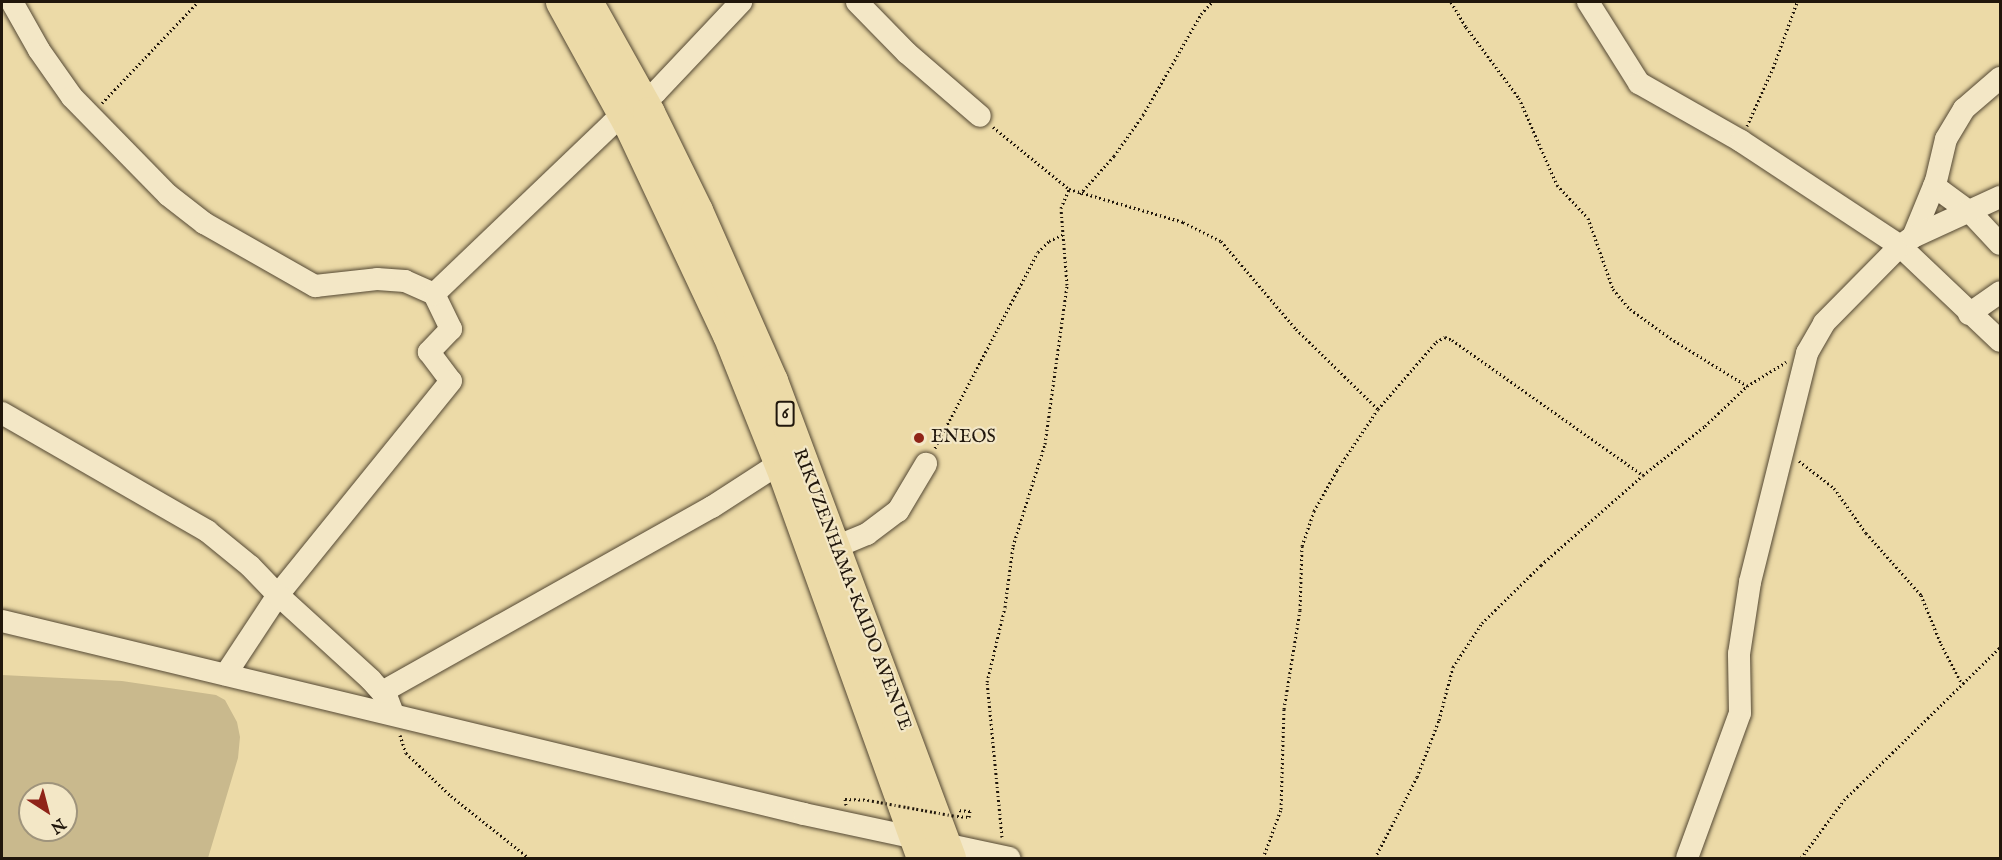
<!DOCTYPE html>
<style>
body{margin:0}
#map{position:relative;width:2002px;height:860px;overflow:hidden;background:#ecdaa7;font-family:"IM FELL English",serif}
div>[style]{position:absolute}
.green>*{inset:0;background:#c9b98d}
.path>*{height:3px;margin-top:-1.5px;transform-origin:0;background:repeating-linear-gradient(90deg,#21170c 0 1.5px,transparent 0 4.5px)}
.roads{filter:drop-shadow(0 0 2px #544833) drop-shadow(0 0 2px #544833)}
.minor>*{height:22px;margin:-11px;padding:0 11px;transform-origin:11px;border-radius:11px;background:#f3e7c6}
.highway>*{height:32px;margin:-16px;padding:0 16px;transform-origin:16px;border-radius:16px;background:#ecdaa7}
.path-bridge>*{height:3px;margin-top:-1.5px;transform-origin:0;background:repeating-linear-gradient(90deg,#21170c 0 1.5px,transparent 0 4.5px)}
.dots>*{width:16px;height:16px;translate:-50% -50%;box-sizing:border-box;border:3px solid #f3e7c6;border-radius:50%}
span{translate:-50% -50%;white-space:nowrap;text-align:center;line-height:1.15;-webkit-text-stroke:4.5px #f3e7c6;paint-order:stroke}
.shield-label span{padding:2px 4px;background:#f3e7c6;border:2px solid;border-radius:4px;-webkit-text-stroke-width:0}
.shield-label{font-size:16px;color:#21170c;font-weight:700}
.poi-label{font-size:18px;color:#21170c}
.left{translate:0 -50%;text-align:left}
.street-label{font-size:18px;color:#21170c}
.frame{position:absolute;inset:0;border:3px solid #21170c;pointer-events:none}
.north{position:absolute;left:18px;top:782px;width:60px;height:60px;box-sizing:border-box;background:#f3e7c6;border:2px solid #9f947c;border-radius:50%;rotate:144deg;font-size:16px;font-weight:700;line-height:24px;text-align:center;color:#21170c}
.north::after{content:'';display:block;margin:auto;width:21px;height:27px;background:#8f2418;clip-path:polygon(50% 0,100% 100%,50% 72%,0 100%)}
</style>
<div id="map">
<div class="green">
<i style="clip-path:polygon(evenodd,2px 675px,122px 681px,216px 695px,225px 700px,237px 722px,240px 737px,238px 758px,208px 858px,2px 858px,2px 675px,30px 794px,66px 794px,66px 830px,30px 830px,30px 794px)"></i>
</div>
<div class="path">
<i style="left:1451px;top:2px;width:29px;rotate:59deg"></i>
<i style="left:1466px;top:27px;width:89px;rotate:53.3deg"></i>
<i style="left:1519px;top:98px;width:95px;rotate:66.4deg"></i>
<i style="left:1557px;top:185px;width:45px;rotate:46.8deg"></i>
<i style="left:1588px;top:218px;width:75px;rotate:70.6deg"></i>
<i style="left:1613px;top:289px;width:26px;rotate:50deg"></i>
<i style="left:1630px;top:309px;width:49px;rotate:35.9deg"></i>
<i style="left:1670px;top:338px;width:91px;rotate:31.9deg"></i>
<i style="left:102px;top:103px;width:139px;rotate:-46.5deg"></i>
<i style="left:1747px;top:126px;width:64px;rotate:-65.9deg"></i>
<i style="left:1773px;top:68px;width:70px;rotate:-70deg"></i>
<i style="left:993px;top:127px;width:98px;rotate:39.2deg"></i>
<i style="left:1069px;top:189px;width:119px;rotate:16.1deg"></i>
<i style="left:1183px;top:222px;width:42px;rotate:26.6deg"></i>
<i style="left:1221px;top:241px;width:116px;rotate:49.6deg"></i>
<i style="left:1296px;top:329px;width:115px;rotate:44.3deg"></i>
<i style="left:1080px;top:194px;width:51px;rotate:-48.2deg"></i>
<i style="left:1114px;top:156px;width:50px;rotate:-54.7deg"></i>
<i style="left:1143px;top:115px;width:116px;rotate:-60.1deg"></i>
<i style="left:1201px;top:14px;width:16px;rotate:-47deg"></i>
<i style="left:935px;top:448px;width:221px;rotate:-62.3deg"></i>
<i style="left:1038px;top:252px;width:16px;rotate:-45deg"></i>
<i style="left:1049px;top:241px;width:17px;rotate:-25deg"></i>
<i style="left:1799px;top:461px;width:44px;rotate:37.6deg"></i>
<i style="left:1834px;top:488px;width:55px;rotate:54.6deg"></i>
<i style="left:1866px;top:533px;width:83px;rotate:48.4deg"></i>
<i style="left:1921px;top:595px;width:53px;rotate:67.8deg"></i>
<i style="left:1941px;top:644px;width:45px;rotate:62.3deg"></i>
<i style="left:400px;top:735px;width:19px;rotate:72deg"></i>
<i style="left:406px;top:753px;width:62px;rotate:43.7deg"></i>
<i style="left:451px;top:796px;width:100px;rotate:38.5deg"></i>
<i style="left:846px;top:805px;width:6px;rotate:-99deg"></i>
<i style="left:845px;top:799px;width:23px;rotate:2deg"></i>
<i style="left:957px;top:816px;width:12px;rotate:5deg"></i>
<i style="left:969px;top:817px;width:6px;rotate:-81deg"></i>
<i style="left:970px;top:811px;width:13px;rotate:-176deg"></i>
<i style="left:1002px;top:837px;width:156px;rotate:-95.5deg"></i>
<i style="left:987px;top:682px;width:77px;rotate:-76.5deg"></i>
<i style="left:1005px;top:607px;width:62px;rotate:-82.5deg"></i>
<i style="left:1013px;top:546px;width:107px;rotate:-72.6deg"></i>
<i style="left:1045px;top:444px;width:161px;rotate:-82.1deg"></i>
<i style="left:1067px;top:285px;width:77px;rotate:-94.5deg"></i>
<i style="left:1061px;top:208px;width:21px;rotate:-67deg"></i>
<i style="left:1263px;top:858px;width:52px;rotate:-69.8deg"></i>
<i style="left:1281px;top:809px;width:100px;rotate:-88.3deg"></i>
<i style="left:1284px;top:709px;width:100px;rotate:-80.8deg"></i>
<i style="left:1300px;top:610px;width:64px;rotate:-88.2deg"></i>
<i style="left:1302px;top:546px;width:37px;rotate:-71deg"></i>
<i style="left:1314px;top:511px;width:47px;rotate:-60.7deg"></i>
<i style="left:1337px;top:470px;width:73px;rotate:-56.1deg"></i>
<i style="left:1378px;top:409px;width:89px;rotate:-49.1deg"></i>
<i style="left:1436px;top:342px;width:10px;rotate:-29deg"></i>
<i style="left:1445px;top:337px;width:8px;rotate:23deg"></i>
<i style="left:1452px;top:340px;width:234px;rotate:35.3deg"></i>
<i style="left:1375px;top:858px;width:91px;rotate:-62.6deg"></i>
<i style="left:1417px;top:777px;width:61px;rotate:-68.9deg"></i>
<i style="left:1439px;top:720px;width:55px;rotate:-75.2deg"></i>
<i style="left:1453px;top:667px;width:53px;rotate:-56.6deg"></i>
<i style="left:1482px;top:623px;width:83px;rotate:-44.5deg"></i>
<i style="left:1541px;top:565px;width:136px;rotate:-41.4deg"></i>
<i style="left:1643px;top:475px;width:79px;rotate:-38.3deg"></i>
<i style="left:1705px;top:426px;width:58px;rotate:-43.6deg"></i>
<i style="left:1747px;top:386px;width:46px;rotate:-31.6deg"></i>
<i style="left:1801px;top:858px;width:72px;rotate:-53.4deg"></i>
<i style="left:1844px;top:800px;width:219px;rotate:-44.4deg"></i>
</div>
<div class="roads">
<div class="minor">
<i style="left:12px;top:2px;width:55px;rotate:60.6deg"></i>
<i style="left:39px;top:50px;width:57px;rotate:54.9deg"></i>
<i style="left:72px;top:97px;width:137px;rotate:45.6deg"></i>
<i style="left:168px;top:195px;width:46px;rotate:37.9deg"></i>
<i style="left:204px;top:223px;width:128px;rotate:29.6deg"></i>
<i style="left:315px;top:286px;width:62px;rotate:-6.4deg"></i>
<i style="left:377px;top:279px;width:28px;rotate:4deg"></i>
<i style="left:405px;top:281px;width:32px;rotate:24deg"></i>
<i style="left:434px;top:294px;width:39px;rotate:64deg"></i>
<i style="left:451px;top:329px;width:32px;rotate:134deg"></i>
<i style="left:429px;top:352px;width:36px;rotate:53deg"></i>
<i style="left:451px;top:381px;width:275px;rotate:129deg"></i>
<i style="left:278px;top:595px;width:95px;rotate:123.4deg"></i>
<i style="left:857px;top:2px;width:71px;rotate:45.6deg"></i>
<i style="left:907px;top:53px;width:96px;rotate:40.8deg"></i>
<i style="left:1588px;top:2px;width:96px;rotate:57.8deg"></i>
<i style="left:1639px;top:83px;width:117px;rotate:29.6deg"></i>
<i style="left:1741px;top:141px;width:191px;rotate:33.4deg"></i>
<i style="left:1900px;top:246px;width:138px;rotate:43.5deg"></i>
<i style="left:1934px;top:186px;width:46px;rotate:36.1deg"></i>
<i style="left:1971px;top:213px;width:42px;rotate:46.9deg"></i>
<i style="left:1913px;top:237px;width:61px;rotate:-67.7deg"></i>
<i style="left:1936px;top:181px;width:43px;rotate:-76.6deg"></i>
<i style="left:1946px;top:139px;width:35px;rotate:-59deg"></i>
<i style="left:1964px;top:109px;width:48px;rotate:-40.7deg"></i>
<i style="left:434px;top:294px;width:246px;rotate:-43.7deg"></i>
<i style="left:612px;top:124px;width:54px;rotate:-36deg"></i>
<i style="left:656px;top:92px;width:124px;rotate:-46.6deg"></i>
<i style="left:1969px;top:314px;width:38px;rotate:-35deg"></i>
<i style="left:2px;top:413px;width:237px;rotate:29.9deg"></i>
<i style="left:207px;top:531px;width:55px;rotate:39.1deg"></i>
<i style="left:250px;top:566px;width:40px;rotate:46deg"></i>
<i style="left:278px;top:595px;width:126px;rotate:42.4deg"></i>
<i style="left:371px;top:680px;width:24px;rotate:48deg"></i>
<i style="left:387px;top:698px;width:17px;rotate:69deg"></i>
<i style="left:821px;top:553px;width:50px;rotate:-22.4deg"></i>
<i style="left:867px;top:534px;width:39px;rotate:-37deg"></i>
<i style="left:898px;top:511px;width:55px;rotate:-59.2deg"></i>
<i style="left:2px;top:621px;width:825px;rotate:13.53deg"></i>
<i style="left:804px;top:814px;width:210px;rotate:12.1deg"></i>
<i style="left:382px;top:692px;width:378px;rotate:-29.3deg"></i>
<i style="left:712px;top:507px;width:81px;rotate:-32.9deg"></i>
<i style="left:1687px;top:858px;width:154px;rotate:-69.9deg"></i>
<i style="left:1740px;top:713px;width:59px;rotate:-91deg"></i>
<i style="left:1739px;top:654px;width:73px;rotate:-81.3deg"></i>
<i style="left:1750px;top:582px;width:236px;rotate:-76deg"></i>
<i style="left:1807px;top:353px;width:34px;rotate:-60deg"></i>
<i style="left:1824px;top:323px;width:108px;rotate:-45.4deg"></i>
<i style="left:1900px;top:246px;width:16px;rotate:-35deg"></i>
<i style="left:1913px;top:237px;width:96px;rotate:-24.7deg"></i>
</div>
<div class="highway">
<i style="left:562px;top:2px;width:141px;rotate:61.1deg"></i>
<i style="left:630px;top:125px;width:232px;rotate:64.8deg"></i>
<i style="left:729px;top:335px;width:151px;rotate:68.2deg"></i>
<i style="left:785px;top:475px;width:407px;rotate:70.2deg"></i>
<i style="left:587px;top:2px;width:127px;rotate:60.8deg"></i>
<i style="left:649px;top:113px;width:109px;rotate:63.9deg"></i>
<i style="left:697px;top:211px;width:186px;rotate:66.2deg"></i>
<i style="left:772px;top:381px;width:509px;rotate:69.54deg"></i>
</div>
</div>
<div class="path-bridge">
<i style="left:868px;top:800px;width:89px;rotate:10.3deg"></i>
</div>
<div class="dots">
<i style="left:919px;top:438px;background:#8f2418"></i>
</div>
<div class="shield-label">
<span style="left:785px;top:414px">6</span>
</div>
<div class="poi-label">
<span class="left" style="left:931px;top:438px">ENEOS</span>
</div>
<div class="street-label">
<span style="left:851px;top:590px;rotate:69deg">RIKUZENHAMA-KAIDO AVENUE</span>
</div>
<div class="frame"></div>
<div class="north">N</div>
</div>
